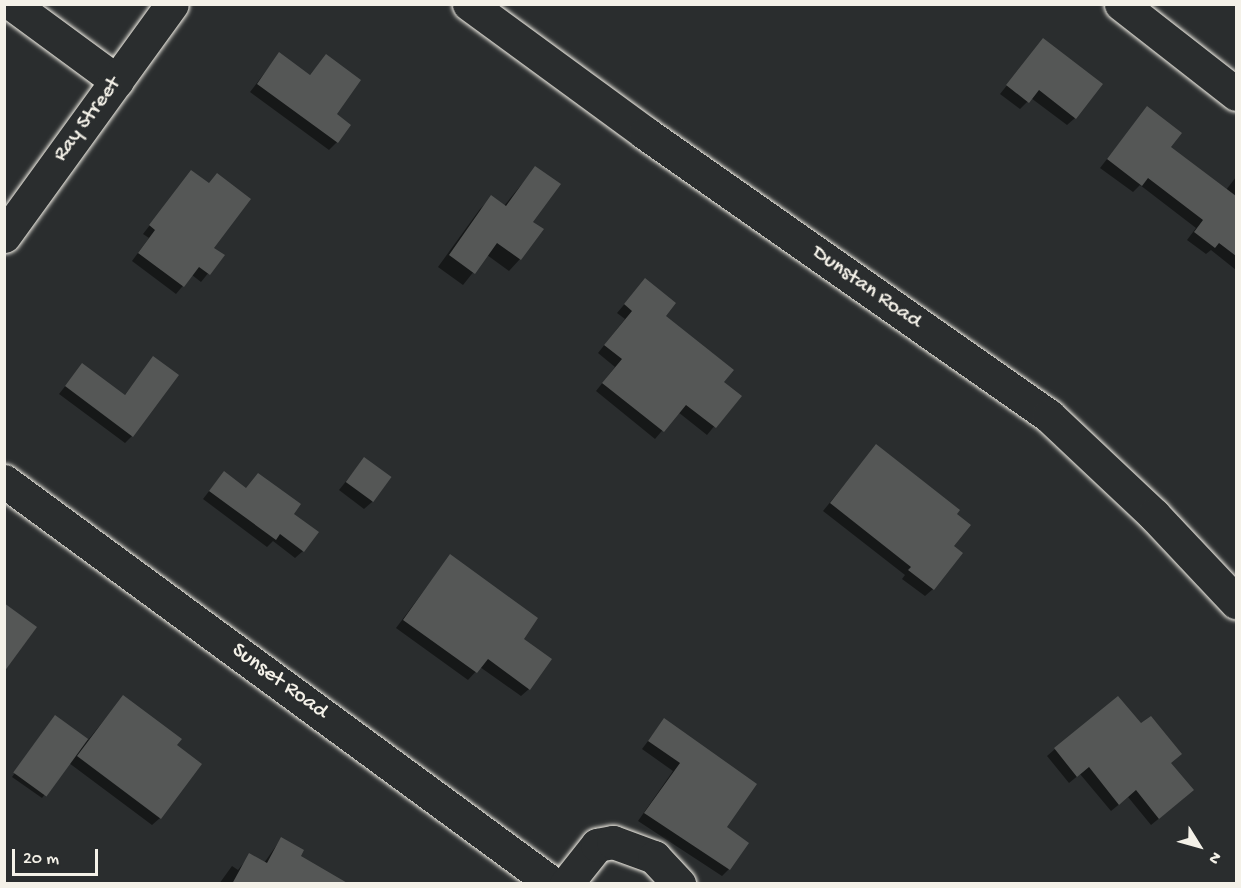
<!DOCTYPE html>
<style>
body{margin:0}
#map{position:relative;width:1241px;height:888px;overflow:hidden;background:#2a2d2e;font-family:"Gochi Hand",sans-serif}
div>[style]{position:absolute}
.shadow>*{inset:0;background:#0007}
.building>*{inset:0;background:#555756;transform-origin:0 0}
.roads{filter:drop-shadow(0 0 2px #f4f1e8) drop-shadow(0 0 2px #f4f1e8)}
.minor>*{height:33px;margin:-16.5px;padding:0 16.5px;transform-origin:16.5px;border-radius:16.5px;background:#2a2d2e}
span{translate:-50% -50%;white-space:nowrap;text-align:center;line-height:1.15;-webkit-text-stroke:5px #2a2d2e;paint-order:stroke}
.street-label{font-size:22px;color:#f4f1e8}
.frame{position:absolute;inset:0;border:6px solid #f4f1e8;pointer-events:none}
.north{position:absolute;left:1169px;top:816px;width:60px;height:60px;-webkit-text-stroke:4px #2a2d2e;paint-order:stroke;rotate:127deg;font-size:16px;font-weight:700;line-height:24px;text-align:center;color:#f4f1e8}
.north::after{content:'';display:block;margin:auto;width:21px;height:27px;background:#f4f1e8;clip-path:polygon(50% 0,100% 100%,50% 72%,0 100%)}
.scale{position:absolute;left:12px;top:849px;width:86px;height:27px;box-sizing:border-box;border:3px solid #f4f1e8;border-top:0;padding-left:8px;font-size:18px;line-height:21px;white-space:nowrap;color:#f4f1e8;-webkit-text-stroke:4px #2a2d2e;paint-order:stroke}
</style>
<div id="map">
<div class="shadow">
<i style="clip-path:polygon(1043px 40px,1075px 118px,1067px 125px,1031px 98px,1020px 109px,1000px 94px)"></i>
<i style="clip-path:polygon(279px 54px,309px 76px,326px 56px,337px 142px,329px 150px,250px 92px)"></i>
<i style="clip-path:polygon(1147px 108px,1169px 147px,1226px 190px,1236px 177px,1236px 270px,1211px 250px,1206px 254px,1187px 240px,1196px 228px,1140px 185px,1133px 192px,1100px 168px)"></i>
<i style="clip-path:polygon(535px 168px,531px 222px,520px 259px,509px 271px,487px 255px,463px 285px,438px 267px,480px 209px,492px 197px,504px 206px)"></i>
<i style="clip-path:polygon(191px 172px,208px 184px,212px 248px,223px 255px,201px 282px,192px 275px,176px 294px,132px 261px,149px 238px,143px 234px)"></i>
<i style="clip-path:polygon(645px 280px,664px 316px,722px 382px,739px 396px,707px 435px,678px 412px,655px 439px,596px 391px,615px 367px,598px 353px,625px 319px,617px 313px)"></i>
<i style="clip-path:polygon(154px 358px,132px 436px,125px 443px,59px 394px,82px 365px,124px 396px)"></i>
<i style="clip-path:polygon(876px 446px,955px 514px,952px 546px,933px 589px,925px 596px,902px 579px,905px 575px,823px 511px)"></i>
<i style="clip-path:polygon(364px 459px,372px 502px,364px 509px,339px 490px)"></i>
<i style="clip-path:polygon(217px 481px,245px 490px,292px 514px,303px 551px,295px 558px,273px 541px,267px 547px,203px 499px)"></i>
<i style="clip-path:polygon(450px 556px,521px 639px,529px 689px,521px 696px,480px 667px,468px 680px,396px 628px)"></i>
<i style="clip-path:polygon(123px 697px,175px 745px,160px 818px,152px 825px,69px 763px,42px 798px,12px 777px,56px 717px,88px 740px)"></i>
<i style="clip-path:polygon(664px 720px,725px 827px,729px 869px,722px 876px,638px 821px,673px 771px,642px 749px)"></i>
<i style="clip-path:polygon(1055px 749px,1170px 764px,1184px 798px,1151px 825px,1128px 797px,1111px 811px,1080px 774px,1069px 783px,1047px 756px)"></i>
<i style="clip-path:polygon(281px 839px,299px 857px,346px 884px,219px 884px,232px 866px,238px 870px,250px 855px,264px 863px)"></i>
</div>
<div class="building">
<i style="clip-path:polygon(1043px 38px,1103px 84px,1076px 119px,1039px 90px,1029px 103px,1006px 85px)"></i>
<i style="clip-path:polygon(279px 52px,310px 75px,326px 54px,361px 80px,337px 114px,351px 125px,338px 143px,257px 84px)"></i>
<i style="clip-path:polygon(1147px 106px,1182px 133px,1171px 147px,1236px 196px,1236px 256px,1219px 243px,1215px 248px,1194px 232px,1203px 220px,1148px 178px,1142px 186px,1107px 159px)"></i>
<i style="clip-path:polygon(535px 166px,561px 184px,533px 222px,544px 229px,521px 260px,497px 243px,475px 274px,449px 255px,491px 195px,506px 206px)"></i>
<i style="clip-path:polygon(191px 170px,209px 183px,217px 173px,251px 199px,214px 248px,225px 255px,210px 275px,199px 267px,184px 287px,138px 253px,155px 230px,149px 225px)"></i>
<i style="clip-path:polygon(645px 278px,676px 303px,666px 316px,734px 370px,724px 382px,742px 396px,716px 428px,686px 405px,664px 432px,602px 383px,622px 359px,604px 345px,632px 311px,624px 304px)"></i>
<i style="clip-path:polygon(153px 356px,179px 375px,133px 437px,65px 386px,82px 363px,125px 395px)"></i>
<i style="clip-path:polygon(876px 444px,960px 510px,957px 514px,971px 525px,954px 546px,963px 553px,934px 590px,908px 570px,911px 567px,830px 503px)"></i>
<i style="left:364px;top:457px;width:34px;height:31px;rotate:36deg"></i>
<i style="clip-path:polygon(224px 471px,246px 488px,258px 473px,301px 504px,294px 514px,319px 532px,304px 552px,280px 534px,276px 540px,209px 491px)"></i>
<i style="clip-path:polygon(450px 554px,538px 618px,524px 639px,552px 659px,530px 690px,488px 659px,477px 673px,403px 620px)"></i>
<i style="clip-path:polygon(4px 603px,37px 627px,4px 672px)"></i>
<i style="clip-path:polygon(123px 695px,182px 739px,177px 745px,202px 764px,161px 819px,77px 756px)"></i>
<i style="clip-path:polygon(1118px 696px,1141px 723px,1151px 716px,1182px 754px,1171px 763px,1194px 790px,1159px 819px,1136px 790px,1119px 805px,1089px 767px,1077px 777px,1054px 748px)"></i>
<i style="left:55px;top:715px;width:41px;height:71px;rotate:36deg"></i>
<i style="clip-path:polygon(664px 718px,757px 784px,727px 827px,749px 843px,730px 870px,644px 813px,680px 763px,648px 741px)"></i>
<i style="clip-path:polygon(281px 837px,304px 850px,301px 856px,349px 884px,232px 884px,249px 853px,267px 863px)"></i>
</div>
<div class="roads">
<div class="minor">
<i style="left:12px;top:4px;width:130px;rotate:36.3deg"></i>
<i style="left:469px;top:4px;width:218px;rotate:36.2deg"></i>
<i style="left:645px;top:133px;width:493px;rotate:35deg"></i>
<i style="left:1049px;top:416px;width:144px;rotate:43.3deg"></i>
<i style="left:1154px;top:515px;width:120px;rotate:46.7deg"></i>
<i style="left:1121px;top:4px;width:146px;rotate:38deg"></i>
<i style="left:4px;top:236px;width:286px;rotate:-54.1deg"></i>
<i style="left:4px;top:481px;width:681px;rotate:36.28deg"></i>
<i style="left:566px;top:884px;width:50px;rotate:-51.5deg"></i>
<i style="left:597px;top:845px;width:16px;rotate:-11deg"></i>
<i style="left:613px;top:842px;width:44px;rotate:20.1deg"></i>
<i style="left:654px;top:857px;width:37px;rotate:47deg"></i>
</div>
</div>
<div class="street-label">
<span style="left:88px;top:120px;rotate:-54deg">Ray Street</span>
<span style="left:866px;top:288px;rotate:35deg">Dunstan Road</span>
<span style="left:279px;top:682px;rotate:36deg">Sunset Road</span>
</div>
<div class="frame"></div>
<div class="north">N</div>
<div class="scale">20 m</div>
</div>
